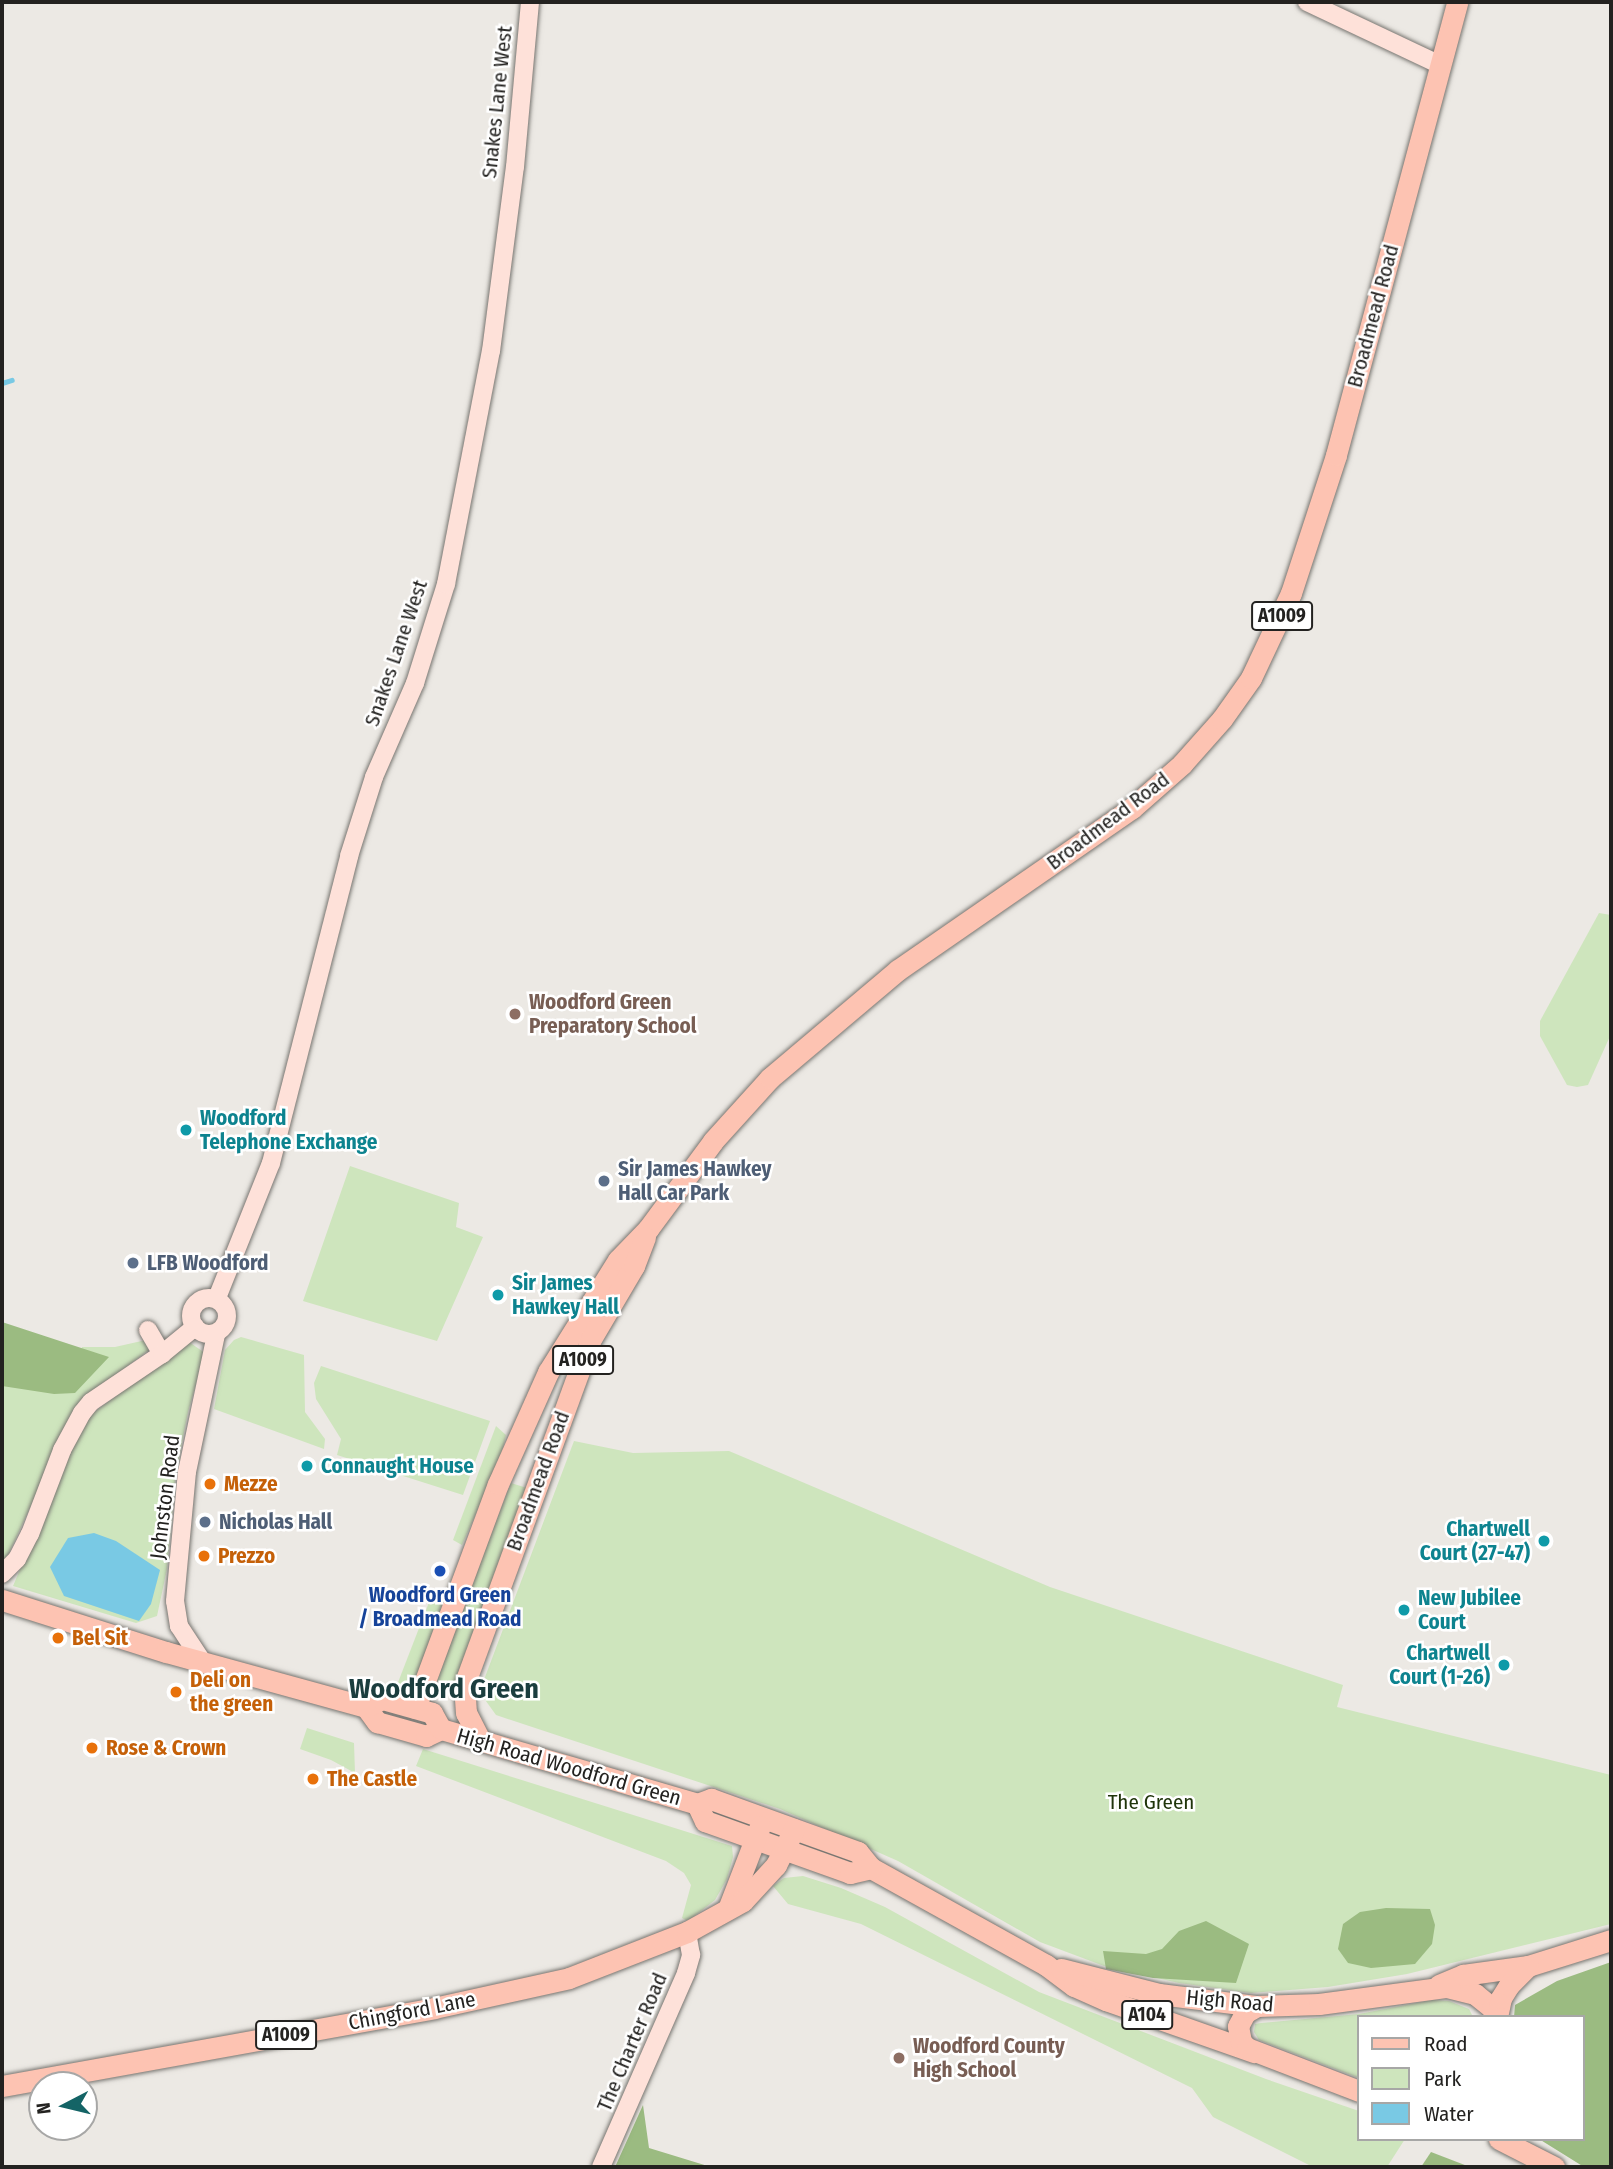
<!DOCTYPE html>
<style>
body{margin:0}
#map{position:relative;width:1613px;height:2169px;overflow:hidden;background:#ece9e4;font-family:"Fira Sans Condensed",sans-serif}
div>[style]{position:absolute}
.green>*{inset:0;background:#cee5bd}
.forest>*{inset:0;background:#9bbb81}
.water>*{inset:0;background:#79c9e4}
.stream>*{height:4.5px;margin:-2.25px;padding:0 2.25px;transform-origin:2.25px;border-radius:2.25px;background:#79c9e4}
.roads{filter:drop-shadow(0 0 2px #777570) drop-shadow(0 0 2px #777570)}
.secondary>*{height:18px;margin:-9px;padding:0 9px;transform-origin:9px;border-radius:9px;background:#fee1d9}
.secondary>.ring{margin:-9px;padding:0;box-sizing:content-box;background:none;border:18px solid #fee1d9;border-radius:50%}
.primary>*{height:21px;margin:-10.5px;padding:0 10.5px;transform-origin:10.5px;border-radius:10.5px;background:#fdc3b2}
.dots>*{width:19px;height:19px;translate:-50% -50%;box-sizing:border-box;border:4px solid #fff;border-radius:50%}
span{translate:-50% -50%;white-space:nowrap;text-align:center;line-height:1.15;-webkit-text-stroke:5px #fff;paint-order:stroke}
.shield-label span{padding:2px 5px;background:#fff;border:2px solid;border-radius:5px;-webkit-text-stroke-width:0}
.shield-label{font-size:19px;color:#232220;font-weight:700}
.street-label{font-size:21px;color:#232220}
.education-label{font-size:21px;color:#785e54;font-weight:700}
.left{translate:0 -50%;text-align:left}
.culture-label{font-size:21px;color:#0d838f;font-weight:700}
.right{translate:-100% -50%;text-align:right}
.service-label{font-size:21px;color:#4e5e75;font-weight:700}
.food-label{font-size:21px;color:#c56008;font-weight:700}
.transit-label{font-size:21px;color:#164399;font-weight:700}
.park-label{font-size:21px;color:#20350b}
.district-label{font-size:28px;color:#1b3d3e;font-weight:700}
.frame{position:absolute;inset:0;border:4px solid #232220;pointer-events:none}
.legend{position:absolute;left:1357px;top:2015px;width:228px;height:126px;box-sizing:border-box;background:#fff;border:2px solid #a7a7a6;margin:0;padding:9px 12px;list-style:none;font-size:21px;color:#232220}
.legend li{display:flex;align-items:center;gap:14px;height:35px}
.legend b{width:35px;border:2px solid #a7a7a6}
.north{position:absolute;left:28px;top:2071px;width:70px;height:70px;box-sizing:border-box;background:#fff;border:2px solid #a7a7a6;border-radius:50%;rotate:263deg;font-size:19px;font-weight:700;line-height:28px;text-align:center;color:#232220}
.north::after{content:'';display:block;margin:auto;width:24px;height:32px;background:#146466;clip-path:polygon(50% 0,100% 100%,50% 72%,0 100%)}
</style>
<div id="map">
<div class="green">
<i style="clip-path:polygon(1599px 913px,1611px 915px,1611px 1034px,1588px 1085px,1577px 1087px,1567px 1085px,1540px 1036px,1540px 1021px)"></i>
<i style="clip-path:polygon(350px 1166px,459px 1203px,456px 1227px,483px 1237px,437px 1341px,303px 1301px)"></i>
<i style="clip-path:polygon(241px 1337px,304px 1355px,305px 1412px,325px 1439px,324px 1449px,214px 1409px,225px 1350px,234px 1340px)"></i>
<i style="clip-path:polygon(146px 1340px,149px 1350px,79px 1402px,9px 1553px,2px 1562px,2px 1360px,79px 1357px,82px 1347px,115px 1347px)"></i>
<i style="clip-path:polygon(189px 1342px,205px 1353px,188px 1412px,176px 1473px,167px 1569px,157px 1616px,136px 1623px,13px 1586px,79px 1431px,89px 1416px)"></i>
<i style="clip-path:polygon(321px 1366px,490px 1421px,463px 1495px,337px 1455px,341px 1439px,316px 1399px,314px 1383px)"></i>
<i style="clip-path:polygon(496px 1426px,506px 1435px,501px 1457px,462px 1545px,453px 1540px)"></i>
<i style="clip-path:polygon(574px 1441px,633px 1453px,729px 1451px,1050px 1587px,1343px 1685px,1337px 1707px,1611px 1775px,1611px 1924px,1407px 1974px,1328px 1987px,1251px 1993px,1179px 1983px,1104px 1966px,1040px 1942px,898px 1861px,780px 1809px,496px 1715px,483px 1697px,482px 1685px)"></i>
<i style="clip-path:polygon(511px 1483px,527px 1488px,457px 1688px,434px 1680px)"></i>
<i style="clip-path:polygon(437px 1589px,445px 1596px,413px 1688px,397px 1685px,433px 1592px)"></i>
<i style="clip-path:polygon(307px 1728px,354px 1743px,355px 1773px,331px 1760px,300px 1749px)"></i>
<i style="clip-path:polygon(423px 1749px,732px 1846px,733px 1857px,727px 1879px,715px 1900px,688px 1921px,682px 1918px,691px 1885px,684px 1873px,666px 1861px,416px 1766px)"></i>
<i style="clip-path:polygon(803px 1876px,841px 1888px,885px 1907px,1039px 1992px,1266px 2079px,1359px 2111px,1359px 2139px,1405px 2139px,1387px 2167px,1313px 2167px,1213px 2117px,1192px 2088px,861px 1924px,788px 1904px,773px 1886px,784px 1878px)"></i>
<i style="clip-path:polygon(1432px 2000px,1449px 2001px,1469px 2009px,1473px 2017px,1359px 2017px,1359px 2078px,1259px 2040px,1254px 2032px,1255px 2024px,1261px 2023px,1359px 2014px)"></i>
</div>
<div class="forest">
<i style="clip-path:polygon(2px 1322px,69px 1344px,109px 1357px,75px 1393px,54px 1394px,2px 1386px)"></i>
<i style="clip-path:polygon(1386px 1908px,1430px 1909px,1435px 1925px,1432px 1944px,1415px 1964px,1371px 1968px,1348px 1963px,1338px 1949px,1343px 1924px,1360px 1912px)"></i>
<i style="clip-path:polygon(1206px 1921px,1249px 1944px,1236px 1983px,1153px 1978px,1106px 1969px,1103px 1951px,1146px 1954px,1162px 1949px,1179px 1931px)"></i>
<i style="clip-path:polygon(1611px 1962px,1611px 2167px,1584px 2167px,1539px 2139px,1583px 2139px,1583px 2017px,1514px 2017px,1515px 2005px,1557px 1981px)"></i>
<i style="clip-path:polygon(643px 2105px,649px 2148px,711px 2167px,615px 2167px)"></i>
<i style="clip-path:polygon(1431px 2152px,1470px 2167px,1421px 2167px)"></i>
</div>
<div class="water">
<i style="clip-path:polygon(94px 1533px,116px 1541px,160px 1570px,151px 1604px,139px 1621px,64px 1596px,50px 1567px,68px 1538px)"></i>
</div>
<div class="stream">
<i style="left:2px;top:383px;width:10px;rotate:-17deg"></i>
</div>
<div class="roads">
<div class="secondary">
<i style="left:1307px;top:2px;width:147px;rotate:25.3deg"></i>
<i class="ring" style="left:191px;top:1298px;width:18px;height:18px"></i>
<i style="left:217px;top:1298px;width:145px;rotate:-68.2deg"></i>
<i style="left:271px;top:1163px;width:317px;rotate:-75.7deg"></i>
<i style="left:349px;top:856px;width:83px;rotate:-72.4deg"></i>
<i style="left:374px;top:777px;width:103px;rotate:-66.4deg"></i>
<i style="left:415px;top:683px;width:104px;rotate:-72.6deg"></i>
<i style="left:446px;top:584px;width:237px;rotate:-79.1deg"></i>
<i style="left:491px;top:351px;width:186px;rotate:-82.6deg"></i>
<i style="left:515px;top:167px;width:166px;rotate:-84.8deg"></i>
<i style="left:148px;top:1330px;width:28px;rotate:60deg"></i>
<i style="left:2px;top:1574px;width:21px;rotate:-45deg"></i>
<i style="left:17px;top:1559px;width:28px;rotate:-63deg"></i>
<i style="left:30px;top:1534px;width:90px;rotate:-69.1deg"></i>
<i style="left:62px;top:1450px;width:42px;rotate:-61.6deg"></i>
<i style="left:82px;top:1413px;width:14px;rotate:-51deg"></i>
<i style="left:91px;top:1402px;width:86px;rotate:-34.1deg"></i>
<i style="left:162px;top:1354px;width:43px;rotate:-39.3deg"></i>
<i style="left:202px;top:1661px;width:42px;rotate:-123.3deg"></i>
<i style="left:179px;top:1626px;width:25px;rotate:-99deg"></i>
<i style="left:175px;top:1601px;width:130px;rotate:-84.7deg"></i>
<i style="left:187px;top:1472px;width:141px;rotate:-78.1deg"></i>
<i style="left:601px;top:2167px;width:212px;rotate:-66.3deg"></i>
<i style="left:686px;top:1973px;width:19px;rotate:-74deg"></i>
<i style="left:691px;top:1955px;width:23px;rotate:-100deg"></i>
</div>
<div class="primary">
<i style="left:2px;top:1600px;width:172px;rotate:17.6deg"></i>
<i style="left:166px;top:1652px;width:207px;rotate:15.4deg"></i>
<i style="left:366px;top:1707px;width:19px;rotate:54deg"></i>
<i style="left:377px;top:1722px;width:51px;rotate:15.9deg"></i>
<i style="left:426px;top:1736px;width:17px;rotate:-25deg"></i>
<i style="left:441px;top:1729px;width:267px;rotate:16.3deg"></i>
<i style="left:697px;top:1804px;width:15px;rotate:-20deg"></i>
<i style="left:711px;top:1799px;width:156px;rotate:19.8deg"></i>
<i style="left:858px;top:1852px;width:21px;rotate:51deg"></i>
<i style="left:871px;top:1868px;width:200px;rotate:29deg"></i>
<i style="left:1046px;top:1965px;width:35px;rotate:37deg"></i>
<i style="left:1074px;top:1986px;width:35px;rotate:24deg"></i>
<i style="left:1106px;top:2000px;width:157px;rotate:19.4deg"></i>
<i style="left:366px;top:1707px;width:18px;rotate:-27deg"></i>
<i style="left:382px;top:1699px;width:52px;rotate:15.6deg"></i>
<i style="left:432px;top:1713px;width:18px;rotate:61deg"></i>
<i style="left:415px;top:1708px;width:239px;rotate:-69.7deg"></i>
<i style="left:498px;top:1484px;width:123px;rotate:-65.9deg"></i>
<i style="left:548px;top:1372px;width:132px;rotate:-58deg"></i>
<i style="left:618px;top:1260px;width:43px;rotate:-45.9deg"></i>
<i style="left:648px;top:1229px;width:109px;rotate:-53.5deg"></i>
<i style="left:713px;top:1141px;width:85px;rotate:-47.9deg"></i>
<i style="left:770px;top:1078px;width:167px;rotate:-40.2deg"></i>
<i style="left:898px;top:970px;width:285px;rotate:-34.7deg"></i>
<i style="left:1132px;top:808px;width:67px;rotate:-41.3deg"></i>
<i style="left:1182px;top:764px;width:60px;rotate:-48.4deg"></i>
<i style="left:1222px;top:719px;width:50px;rotate:-54.7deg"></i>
<i style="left:1251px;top:678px;width:94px;rotate:-64.8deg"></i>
<i style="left:1291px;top:593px;width:145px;rotate:-71.9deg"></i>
<i style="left:1336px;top:455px;width:469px;rotate:-75deg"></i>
<i style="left:480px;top:1740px;width:30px;rotate:-117deg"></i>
<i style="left:466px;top:1713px;width:26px;rotate:-94deg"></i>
<i style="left:464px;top:1687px;width:10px;rotate:-73deg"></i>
<i style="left:467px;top:1677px;width:360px;rotate:-69.9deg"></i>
<i style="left:591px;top:1339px;width:85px;rotate:-59.5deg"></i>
<i style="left:634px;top:1266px;width:31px;rotate:-69deg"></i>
<i style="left:697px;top:1804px;width:19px;rotate:65deg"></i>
<i style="left:705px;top:1821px;width:154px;rotate:19.7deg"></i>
<i style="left:850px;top:1873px;width:22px;rotate:-13deg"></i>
<i style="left:728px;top:1909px;width:89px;rotate:-68.9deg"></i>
<i style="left:1061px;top:1969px;width:101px;rotate:14.3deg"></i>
<i style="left:1159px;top:1994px;width:99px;rotate:7deg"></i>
<i style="left:1257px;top:2006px;width:62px;rotate:-1.8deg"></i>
<i style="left:1319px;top:2004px;width:129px;rotate:-7.6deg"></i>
<i style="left:1447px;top:1987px;width:29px;rotate:14deg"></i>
<i style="left:1475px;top:1994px;width:22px;rotate:39deg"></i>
<i style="left:1492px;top:2008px;width:10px;rotate:66deg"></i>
<i style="left:1439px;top:1985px;width:26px;rotate:-23deg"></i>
<i style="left:1463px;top:1975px;width:66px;rotate:-7.9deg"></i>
<i style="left:1528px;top:1966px;width:87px;rotate:-17.4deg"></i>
<i style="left:1257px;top:2006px;width:14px;rotate:150deg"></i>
<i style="left:1245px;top:2013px;width:15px;rotate:118deg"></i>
<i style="left:1238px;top:2026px;width:16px;rotate:79deg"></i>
<i style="left:1241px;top:2042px;width:8px;rotate:45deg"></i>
<i style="left:1247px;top:2048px;width:120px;rotate:21deg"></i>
<i style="left:1497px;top:2017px;width:19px;rotate:-78deg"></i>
<i style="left:1501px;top:1998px;width:15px;rotate:-58deg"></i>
<i style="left:1509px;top:1985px;width:27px;rotate:-45deg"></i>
<i style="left:2px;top:2086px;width:439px;rotate:-10.2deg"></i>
<i style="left:434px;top:2008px;width:138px;rotate:-12.5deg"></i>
<i style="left:569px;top:1978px;width:127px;rotate:-21.3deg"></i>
<i style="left:687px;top:1932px;width:64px;rotate:-29deg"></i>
<i style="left:743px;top:1901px;width:49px;rotate:-47.5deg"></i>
<i style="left:776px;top:1865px;width:40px;rotate:-63.4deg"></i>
<i style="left:1499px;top:2139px;width:62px;rotate:27deg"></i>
</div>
</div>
<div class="dots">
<i style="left:515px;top:1014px;background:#8d6e63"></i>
<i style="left:186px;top:1130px;background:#0f9aa8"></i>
<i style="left:604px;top:1181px;background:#5c6f8a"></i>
<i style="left:133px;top:1263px;background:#5c6f8a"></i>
<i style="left:498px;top:1295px;background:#0f9aa8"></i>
<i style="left:307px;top:1466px;background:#0f9aa8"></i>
<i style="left:210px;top:1484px;background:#e8710a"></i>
<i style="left:205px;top:1522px;background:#5c6f8a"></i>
<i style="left:1544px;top:1541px;background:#0f9aa8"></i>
<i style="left:204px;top:1556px;background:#e8710a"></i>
<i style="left:440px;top:1571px;background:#1a4fb4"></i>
<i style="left:1404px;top:1610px;background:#0f9aa8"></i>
<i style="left:58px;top:1638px;background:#e8710a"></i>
<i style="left:1504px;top:1665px;background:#0f9aa8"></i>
<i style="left:176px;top:1692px;background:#e8710a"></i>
<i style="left:92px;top:1748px;background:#e8710a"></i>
<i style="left:313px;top:1779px;background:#e8710a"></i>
<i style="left:899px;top:2058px;background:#8d6e63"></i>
</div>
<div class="shield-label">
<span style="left:1282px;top:616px">A1009</span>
<span style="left:583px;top:1360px">A1009</span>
<span style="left:1147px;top:2015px">A104</span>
<span style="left:286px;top:2035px">A1009</span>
</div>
<div class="street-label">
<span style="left:497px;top:102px;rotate:-84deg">Snakes Lane West</span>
<span style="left:1373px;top:316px;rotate:-75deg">Broadmead Road</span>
<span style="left:396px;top:653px;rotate:-71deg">Snakes Lane West</span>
<span style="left:1108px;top:821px;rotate:-37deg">Broadmead Road</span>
<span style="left:538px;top:1481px;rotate:-70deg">Broadmead Road</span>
<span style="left:165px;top:1497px;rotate:-83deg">Johnston Road</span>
<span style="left:569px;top:1767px;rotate:16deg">High Road Woodford Green</span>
<span style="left:1230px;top:2001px;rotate:5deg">High Road</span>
<span style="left:412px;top:2011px;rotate:-11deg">Chingford Lane</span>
<span style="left:632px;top:2042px;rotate:-67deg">The Charter Road</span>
</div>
<div class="education-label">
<span class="left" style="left:529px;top:1014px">Woodford Green<br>Preparatory School</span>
<span class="left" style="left:913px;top:2058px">Woodford County<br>High School</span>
</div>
<div class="culture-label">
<span class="left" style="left:200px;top:1130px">Woodford<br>Telephone Exchange</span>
<span class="left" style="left:512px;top:1295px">Sir James<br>Hawkey Hall</span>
<span class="left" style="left:321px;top:1466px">Connaught House</span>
<span class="right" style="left:1530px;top:1541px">Chartwell<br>Court (27-47)</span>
<span class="left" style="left:1418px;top:1610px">New Jubilee<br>Court</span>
<span class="right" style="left:1490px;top:1665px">Chartwell<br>Court (1-26)</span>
</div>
<div class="service-label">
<span class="left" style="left:618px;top:1181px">Sir James Hawkey<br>Hall Car Park</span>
<span class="left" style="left:147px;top:1263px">LFB Woodford</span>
<span class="left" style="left:219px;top:1522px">Nicholas Hall</span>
</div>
<div class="food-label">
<span class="left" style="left:224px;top:1484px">Mezze</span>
<span class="left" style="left:218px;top:1556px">Prezzo</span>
<span class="left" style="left:72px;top:1638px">Bel Sit</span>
<span class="left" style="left:190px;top:1692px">Deli on<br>the green</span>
<span class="left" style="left:106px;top:1748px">Rose &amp; Crown</span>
<span class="left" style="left:327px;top:1779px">The Castle</span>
</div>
<div class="transit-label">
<span style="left:440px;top:1607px">Woodford Green<br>/ Broadmead Road</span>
</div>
<div class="park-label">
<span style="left:1151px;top:1802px">The Green</span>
</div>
<div class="district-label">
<span style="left:444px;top:1689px">Woodford Green</span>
</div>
<div class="frame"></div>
<ul class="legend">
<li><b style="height:9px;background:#fdc3b2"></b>Road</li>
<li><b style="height:19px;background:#cee5bd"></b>Park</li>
<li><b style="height:19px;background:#79c9e4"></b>Water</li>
</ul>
<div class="north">N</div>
</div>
